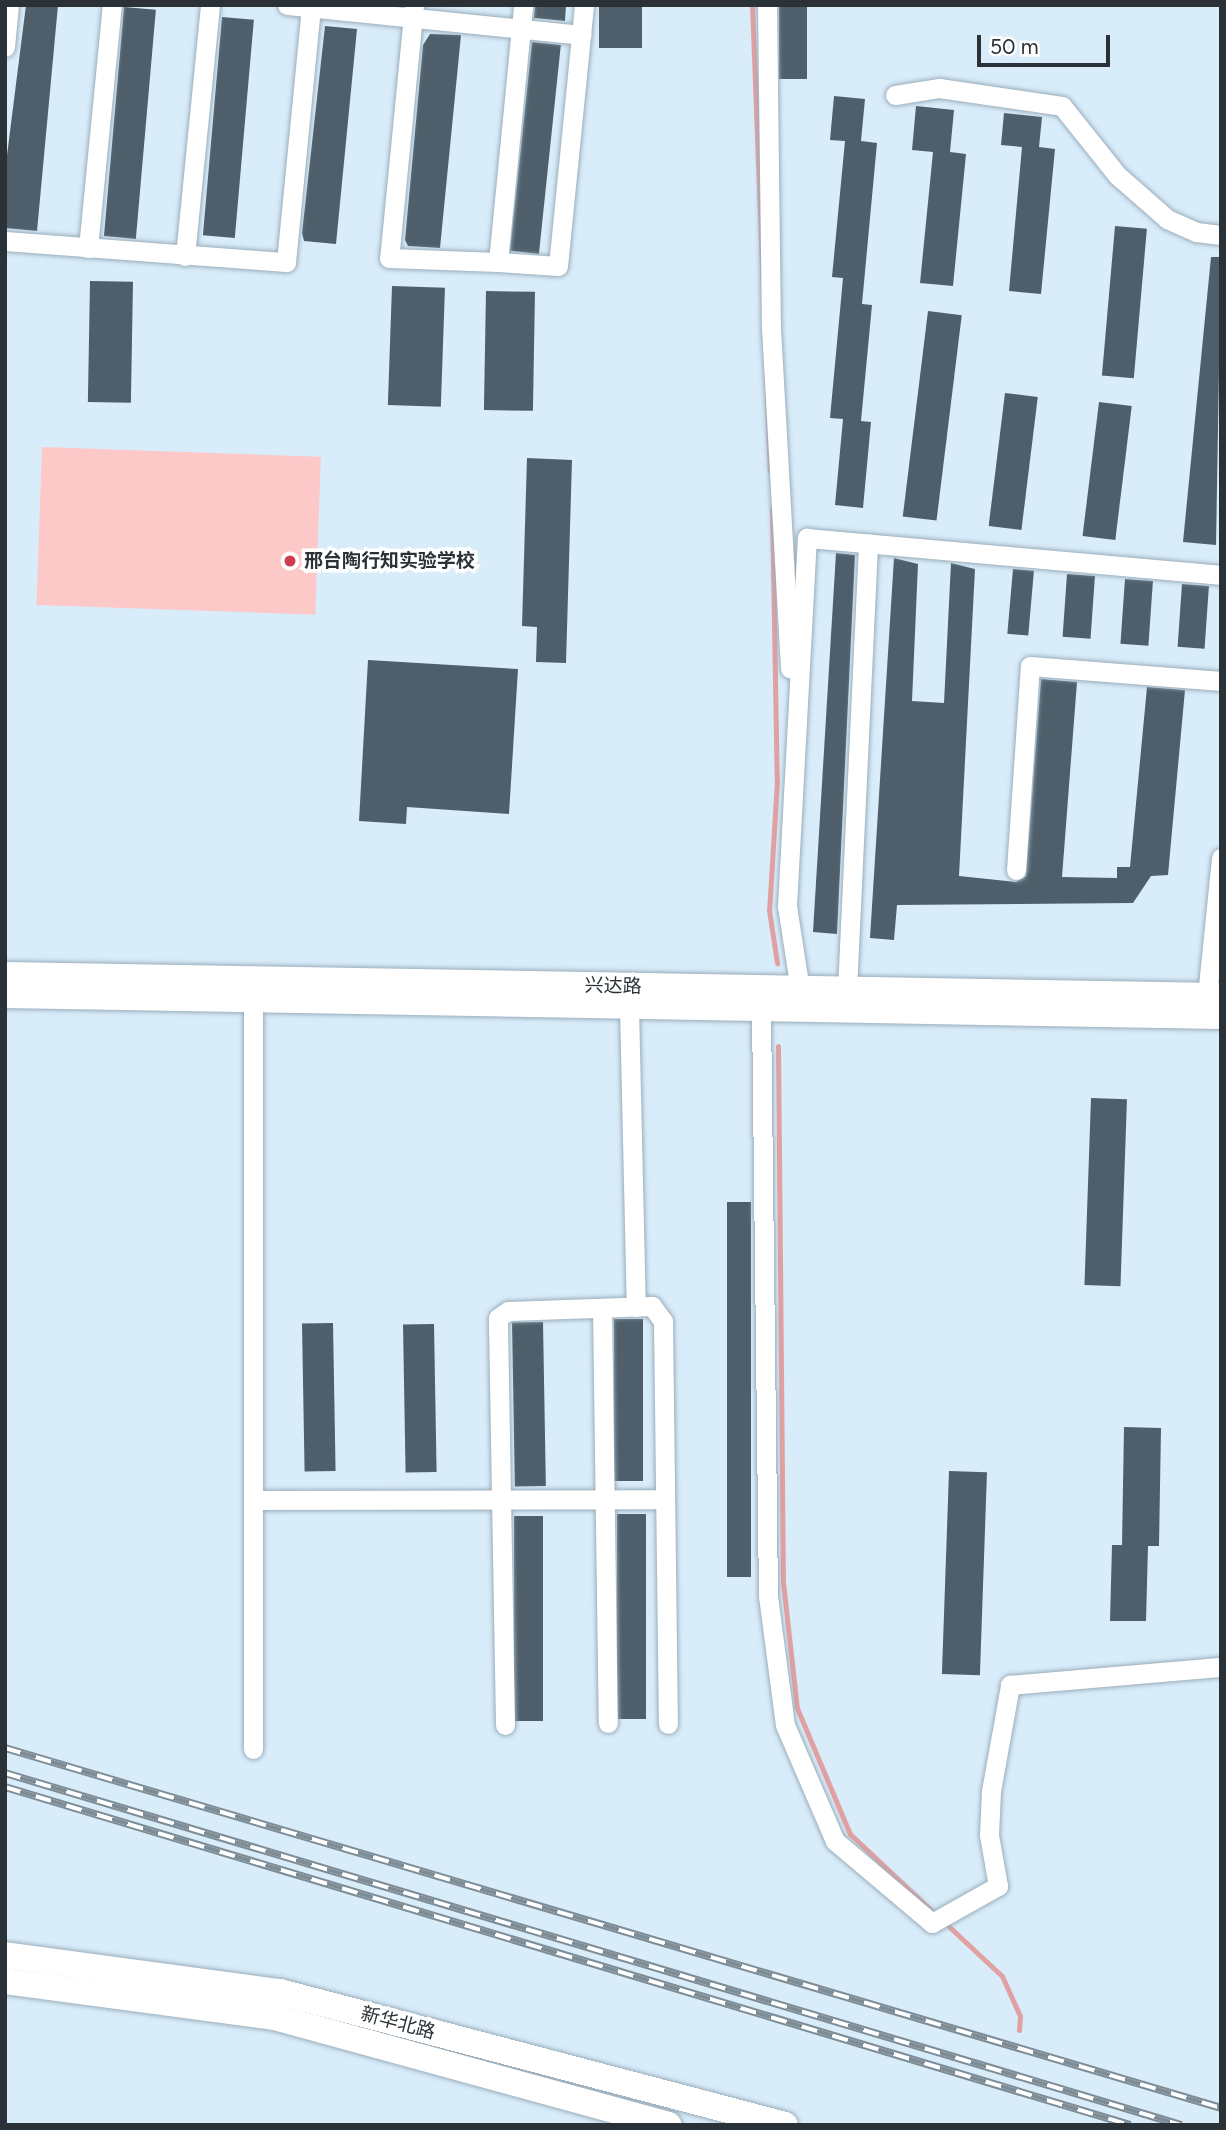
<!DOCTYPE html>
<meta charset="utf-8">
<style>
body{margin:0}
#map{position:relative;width:1226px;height:2130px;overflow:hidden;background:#d8ecfa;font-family:Figtree,"Noto Sans SC",sans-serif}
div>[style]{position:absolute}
.green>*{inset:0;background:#fdc8c8;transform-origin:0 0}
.stream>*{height:5px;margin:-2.5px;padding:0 2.5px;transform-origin:2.5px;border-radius:2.5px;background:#e1a0a1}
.building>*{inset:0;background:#4e5f6b;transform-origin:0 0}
.roads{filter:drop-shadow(0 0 2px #9aadba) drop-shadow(0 0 2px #9aadba)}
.minor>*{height:19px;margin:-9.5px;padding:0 9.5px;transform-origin:9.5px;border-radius:9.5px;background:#fff}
.major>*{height:26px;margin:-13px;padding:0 13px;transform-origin:13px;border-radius:13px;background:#fff}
.rail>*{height:8px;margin-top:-4px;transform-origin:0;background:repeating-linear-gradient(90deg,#fff 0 16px,#7e8c95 0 32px);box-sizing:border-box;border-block:2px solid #7e8c95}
.dots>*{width:19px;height:19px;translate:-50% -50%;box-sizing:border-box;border:4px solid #fff;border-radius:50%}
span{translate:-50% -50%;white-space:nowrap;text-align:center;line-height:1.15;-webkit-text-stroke:7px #fff;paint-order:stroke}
.poi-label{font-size:19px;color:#2a3237;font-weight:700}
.left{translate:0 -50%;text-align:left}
.street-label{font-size:19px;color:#2a3237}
.frame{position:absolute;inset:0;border:7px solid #2a3237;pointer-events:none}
.scale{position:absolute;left:977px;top:35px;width:133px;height:32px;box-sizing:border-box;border:4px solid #2a3237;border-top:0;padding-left:9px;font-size:21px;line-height:24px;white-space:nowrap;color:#2a3237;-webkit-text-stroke:5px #fff;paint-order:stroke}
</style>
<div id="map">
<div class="green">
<i style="left:42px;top:447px;width:279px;height:158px;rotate:2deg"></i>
</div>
<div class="stream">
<i style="left:752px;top:5px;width:466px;rotate:87.8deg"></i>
<i style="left:772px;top:508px;width:273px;rotate:89deg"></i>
<i style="left:777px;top:781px;width:129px;rotate:93.5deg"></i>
<i style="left:769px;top:910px;width:54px;rotate:81.4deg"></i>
<i style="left:778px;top:1046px;width:536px;rotate:89.47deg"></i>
<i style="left:783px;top:1582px;width:127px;rotate:83.7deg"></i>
<i style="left:797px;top:1708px;width:137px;rotate:67.2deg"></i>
<i style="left:850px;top:1834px;width:111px;rotate:43.2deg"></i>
<i style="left:943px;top:1921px;width:81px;rotate:43deg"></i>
<i style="left:1002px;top:1976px;width:44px;rotate:65.8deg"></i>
<i style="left:1020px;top:2016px;width:14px;rotate:94deg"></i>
</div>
<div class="building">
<i style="clip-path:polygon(26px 5px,58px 5px,37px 231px,5px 228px,5px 171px)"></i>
<i style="clip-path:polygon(535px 5px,566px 5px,565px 21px,534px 18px)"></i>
<i style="left:599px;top:5px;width:43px;height:43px"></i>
<i style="left:779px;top:5px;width:28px;height:74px"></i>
<i style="left:124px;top:7px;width:32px;height:230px;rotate:5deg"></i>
<i style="left:222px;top:17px;width:32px;height:219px;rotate:5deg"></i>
<i style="clip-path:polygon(325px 26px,357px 29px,336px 244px,304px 241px,302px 233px)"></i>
<i style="clip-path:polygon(430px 34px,461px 35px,440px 248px,408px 246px,405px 240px,423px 45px)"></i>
<i style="left:532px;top:42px;width:29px;height:210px;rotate:6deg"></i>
<i style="clip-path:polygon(834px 96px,865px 99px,861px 141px,877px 143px,862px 304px,872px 305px,861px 421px,871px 422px,863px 508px,835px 505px,843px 419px,830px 418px,843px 278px,832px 277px,845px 141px,830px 140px)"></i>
<i style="clip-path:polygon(916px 106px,954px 110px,950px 152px,966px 154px,953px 286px,920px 283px,933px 152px,912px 150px)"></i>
<i style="clip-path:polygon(1004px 113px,1042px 117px,1039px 147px,1055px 149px,1041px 294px,1009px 291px,1022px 147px,1001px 145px)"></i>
<i style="left:1115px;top:226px;width:32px;height:150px;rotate:5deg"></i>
<i style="clip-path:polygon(1211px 257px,1221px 257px,1216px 545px,1183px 542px)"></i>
<i style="left:90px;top:281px;width:43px;height:121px;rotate:1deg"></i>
<i style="left:392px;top:286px;width:53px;height:119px;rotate:2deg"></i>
<i style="left:486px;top:291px;width:49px;height:119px;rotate:1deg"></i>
<i style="left:928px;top:311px;width:34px;height:207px;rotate:7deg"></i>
<i style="left:1005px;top:393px;width:33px;height:134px;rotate:7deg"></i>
<i style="left:1099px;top:402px;width:33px;height:135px;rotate:7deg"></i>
<i style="clip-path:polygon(527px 458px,572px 460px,566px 663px,536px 662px,537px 627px,522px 626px)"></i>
<i style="clip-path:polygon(836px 553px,855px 555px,837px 934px,813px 932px)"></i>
<i style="clip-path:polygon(894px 558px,918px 564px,912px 701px,944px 703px,951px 563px,975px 569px,959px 876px,1016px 882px,1026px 876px,1041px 679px,1077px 682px,1062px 877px,1117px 878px,1117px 867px,1130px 867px,1147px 687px,1185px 690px,1168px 875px,1151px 876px,1133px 903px,897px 905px,894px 940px,870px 938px)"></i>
<i style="left:1013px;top:569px;width:21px;height:65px;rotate:5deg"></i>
<i style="left:1067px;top:574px;width:28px;height:63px;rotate:4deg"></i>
<i style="left:1125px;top:579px;width:28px;height:65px;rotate:4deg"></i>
<i style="left:1182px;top:584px;width:27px;height:63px;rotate:4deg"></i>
<i style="clip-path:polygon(368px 660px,518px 669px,509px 814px,407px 807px,406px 824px,359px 821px)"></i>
<i style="left:1091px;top:1098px;width:36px;height:187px;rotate:2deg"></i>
<i style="left:727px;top:1202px;width:24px;height:375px"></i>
<i style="left:643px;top:1319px;width:162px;height:29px;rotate:90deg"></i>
<i style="left:543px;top:1322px;width:164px;height:31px;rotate:89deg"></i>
<i style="left:333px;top:1323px;width:148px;height:31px;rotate:89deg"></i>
<i style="left:434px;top:1324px;width:148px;height:31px;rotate:89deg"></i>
<i style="clip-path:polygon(1124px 1427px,1161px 1428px,1159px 1546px,1148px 1546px,1146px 1621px,1110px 1621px,1112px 1545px,1122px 1545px)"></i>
<i style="left:949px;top:1471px;width:38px;height:203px;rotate:2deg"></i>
<i style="left:617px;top:1514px;width:29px;height:205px"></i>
<i style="left:514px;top:1516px;width:29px;height:205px"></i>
</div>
<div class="roads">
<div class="minor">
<i style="left:287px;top:5px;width:296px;rotate:5.8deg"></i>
<i style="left:414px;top:5px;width:254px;rotate:95.6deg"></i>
<i style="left:389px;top:258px;width:109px;rotate:2.1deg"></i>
<i style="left:498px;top:262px;width:258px;rotate:-84.4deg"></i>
<i style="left:767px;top:5px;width:323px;rotate:89.3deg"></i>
<i style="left:771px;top:328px;width:341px;rotate:86.8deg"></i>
<i style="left:5px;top:47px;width:42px;rotate:-84.6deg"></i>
<i style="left:895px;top:95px;width:45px;rotate:-9deg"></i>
<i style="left:939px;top:88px;width:124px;rotate:8.3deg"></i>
<i style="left:1062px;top:106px;width:88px;rotate:51.4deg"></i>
<i style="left:1117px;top:175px;width:67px;rotate:41.3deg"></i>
<i style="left:1167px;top:219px;width:32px;rotate:24deg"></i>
<i style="left:1196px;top:232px;width:25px;rotate:7deg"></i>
<i style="left:5px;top:241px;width:282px;rotate:4.3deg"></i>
<i style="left:286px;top:262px;width:258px;rotate:-84.4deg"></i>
<i style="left:88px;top:248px;width:244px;rotate:-84.4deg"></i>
<i style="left:185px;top:256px;width:252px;rotate:-84.3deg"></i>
<i style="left:498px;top:262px;width:60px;rotate:3.8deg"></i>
<i style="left:558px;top:266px;width:262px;rotate:-84.3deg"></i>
<i style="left:1016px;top:870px;width:204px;rotate:-86.1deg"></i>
<i style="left:1030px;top:666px;width:192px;rotate:4.5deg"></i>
<i style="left:800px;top:990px;width:85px;rotate:-98.8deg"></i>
<i style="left:787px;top:906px;width:369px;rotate:-86.9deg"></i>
<i style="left:807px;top:538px;width:416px;rotate:5.1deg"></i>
<i style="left:847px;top:990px;width:447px;rotate:-87.3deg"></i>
<i style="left:1207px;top:996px;width:139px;rotate:-84.2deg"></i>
<i style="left:629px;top:1006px;width:301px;rotate:88.7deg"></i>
<i style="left:761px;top:1008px;width:588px;rotate:89.32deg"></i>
<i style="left:768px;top:1596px;width:130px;rotate:82.5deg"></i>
<i style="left:785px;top:1725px;width:126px;rotate:66.7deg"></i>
<i style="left:835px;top:1841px;width:127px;rotate:40.2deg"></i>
<i style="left:932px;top:1923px;width:76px;rotate:-29.3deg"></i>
<i style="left:998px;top:1886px;width:52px;rotate:-100deg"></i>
<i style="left:989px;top:1835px;width:44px;rotate:-87.4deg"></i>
<i style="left:991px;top:1791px;width:108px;rotate:-79.8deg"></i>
<i style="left:1010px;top:1685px;width:212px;rotate:-4.9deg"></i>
<i style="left:602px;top:1308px;width:415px;rotate:89.2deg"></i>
<i style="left:253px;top:1500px;width:412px;rotate:-0.1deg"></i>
<i style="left:505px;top:1725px;width:407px;rotate:-91deg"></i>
<i style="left:498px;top:1318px;width:12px;rotate:-35deg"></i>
<i style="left:508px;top:1311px;width:144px;rotate:-2deg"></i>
<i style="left:652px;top:1306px;width:19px;rotate:54deg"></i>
<i style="left:663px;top:1321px;width:403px;rotate:89.3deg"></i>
<i style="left:253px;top:1749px;width:750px;rotate:-90deg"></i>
</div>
<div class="major">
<i style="left:5px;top:975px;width:1216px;rotate:0.99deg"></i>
<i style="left:5px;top:995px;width:1216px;rotate:0.99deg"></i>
<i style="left:5px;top:1955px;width:277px;rotate:7.7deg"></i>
<i style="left:280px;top:1992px;width:522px;rotate:14.75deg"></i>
<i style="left:5px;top:1981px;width:271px;rotate:7.6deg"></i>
<i style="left:274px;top:2017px;width:409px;rotate:15.3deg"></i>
</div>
</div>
<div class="rail">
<i style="left:5px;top:1748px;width:1268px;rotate:16.49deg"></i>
<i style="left:5px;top:1773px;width:1228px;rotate:16.66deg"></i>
<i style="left:5px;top:1787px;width:1175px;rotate:16.72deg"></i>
</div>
<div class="dots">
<i style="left:290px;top:561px;background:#ce3e50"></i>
</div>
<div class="poi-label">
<span class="left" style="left:304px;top:561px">邢台陶行知实验学校</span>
</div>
<div class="street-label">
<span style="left:613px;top:986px;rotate:1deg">兴达路</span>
<span style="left:398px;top:2023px;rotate:15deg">新华北路</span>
</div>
<div class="frame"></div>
<div class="scale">50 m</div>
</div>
